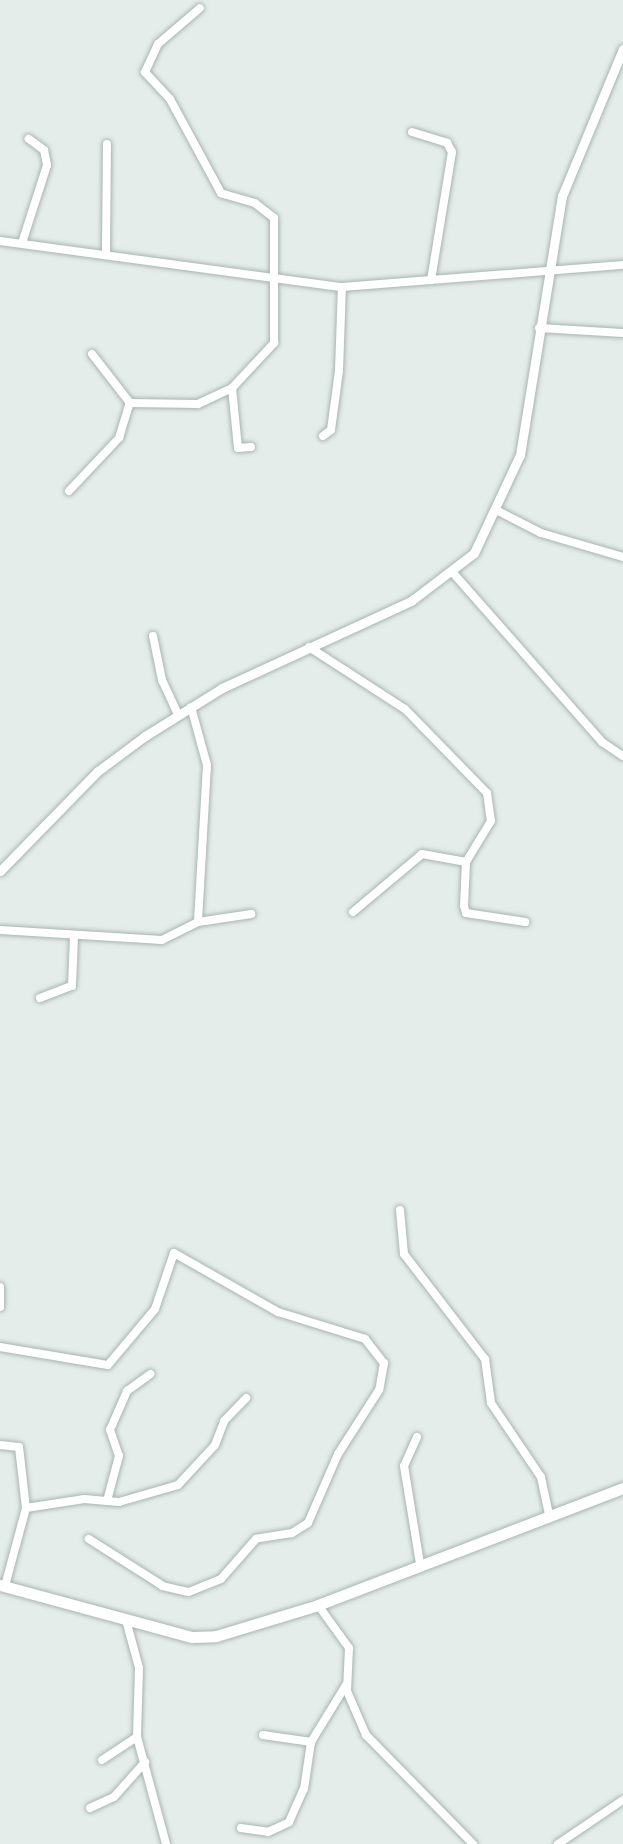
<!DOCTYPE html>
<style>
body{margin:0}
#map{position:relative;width:623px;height:1844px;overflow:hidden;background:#e5edea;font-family:"Source Sans 3",sans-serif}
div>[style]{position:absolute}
.roads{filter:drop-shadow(0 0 2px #a8b5b1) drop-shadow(0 0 2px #a8b5b1)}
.minor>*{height:8px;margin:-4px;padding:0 4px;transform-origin:4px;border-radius:4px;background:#fff}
.tertiary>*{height:9px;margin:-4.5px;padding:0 4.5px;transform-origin:4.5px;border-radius:4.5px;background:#fff}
.secondary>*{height:11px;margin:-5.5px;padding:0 5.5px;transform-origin:5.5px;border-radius:5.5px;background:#fff}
span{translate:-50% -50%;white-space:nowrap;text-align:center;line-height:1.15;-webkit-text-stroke:6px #f5faf8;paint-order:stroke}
</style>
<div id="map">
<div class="roads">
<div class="minor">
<i style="left:412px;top:132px;width:37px;rotate:17deg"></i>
<i style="left:447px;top:143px;width:10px;rotate:61deg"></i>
<i style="left:452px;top:152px;width:130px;rotate:99.3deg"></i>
<i style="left:0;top:241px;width:345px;rotate:7.7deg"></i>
<i style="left:342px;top:287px;width:282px;rotate:-4.5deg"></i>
<i style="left:22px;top:243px;width:82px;rotate:-72.2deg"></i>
<i style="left:47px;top:165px;width:15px;rotate:-101deg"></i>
<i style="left:44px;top:150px;width:19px;rotate:-144deg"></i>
<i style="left:106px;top:252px;width:108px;rotate:-89.5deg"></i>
<i style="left:539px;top:328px;width:84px;rotate:3.4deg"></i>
<i style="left:92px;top:354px;width:62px;rotate:52.2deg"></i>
<i style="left:130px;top:403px;width:68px;rotate:0.8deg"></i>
<i style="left:198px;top:404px;width:38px;rotate:-25deg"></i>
<i style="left:232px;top:388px;width:62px;rotate:-47deg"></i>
<i style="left:274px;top:343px;width:125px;rotate:-90deg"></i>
<i style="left:274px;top:218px;width:24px;rotate:-142deg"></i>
<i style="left:255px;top:203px;width:35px;rotate:-164deg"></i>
<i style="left:221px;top:193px;width:107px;rotate:-118.5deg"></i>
<i style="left:170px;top:99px;width:37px;rotate:-133deg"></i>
<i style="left:145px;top:72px;width:31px;rotate:-65deg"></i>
<i style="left:158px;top:44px;width:55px;rotate:-40.6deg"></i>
<i style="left:232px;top:388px;width:60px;rotate:84.3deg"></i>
<i style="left:238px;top:448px;width:13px;rotate:-4deg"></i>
<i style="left:323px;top:436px;width:10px;rotate:-37deg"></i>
<i style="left:331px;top:430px;width:60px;rotate:-82.3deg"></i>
<i style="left:339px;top:371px;width:84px;rotate:-88deg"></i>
<i style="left:69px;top:491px;width:73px;rotate:-46.7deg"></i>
<i style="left:119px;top:438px;width:37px;rotate:-73deg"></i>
<i style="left:498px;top:511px;width:48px;rotate:27.1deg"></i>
<i style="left:541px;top:533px;width:85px;rotate:16.3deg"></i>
<i style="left:454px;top:574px;width:224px;rotate:48.6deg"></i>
<i style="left:602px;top:742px;width:25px;rotate:34deg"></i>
<i style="left:153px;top:636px;width:45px;rotate:78.4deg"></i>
<i style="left:162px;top:680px;width:38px;rotate:65deg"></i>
<i style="left:309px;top:647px;width:114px;rotate:32.9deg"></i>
<i style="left:405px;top:709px;width:117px;rotate:45.7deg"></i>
<i style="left:487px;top:793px;width:28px;rotate:82deg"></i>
<i style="left:491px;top:821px;width:48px;rotate:121.4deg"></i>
<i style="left:466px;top:862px;width:44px;rotate:92.6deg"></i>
<i style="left:464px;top:906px;width:7px;rotate:74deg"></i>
<i style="left:466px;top:913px;width:60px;rotate:8.7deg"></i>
<i style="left:191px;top:707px;width:60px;rotate:74.6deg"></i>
<i style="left:207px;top:765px;width:157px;rotate:93.3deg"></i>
<i style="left:353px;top:912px;width:90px;rotate:-40deg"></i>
<i style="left:422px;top:854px;width:45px;rotate:10.3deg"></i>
<i style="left:0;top:930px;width:162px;rotate:3.5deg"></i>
<i style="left:162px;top:940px;width:40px;rotate:-26.6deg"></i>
<i style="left:198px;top:922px;width:54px;rotate:-8.6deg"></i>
<i style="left:40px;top:998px;width:34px;rotate:-21deg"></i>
<i style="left:72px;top:986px;width:50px;rotate:-87.7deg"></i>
<i style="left:400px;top:1210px;width:44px;rotate:84.8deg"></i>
<i style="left:404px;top:1254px;width:133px;rotate:52.4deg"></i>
<i style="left:485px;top:1359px;width:44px;rotate:82.2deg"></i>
<i style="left:491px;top:1403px;width:89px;rotate:56deg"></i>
<i style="left:541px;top:1477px;width:40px;rotate:78deg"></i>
<i style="left:0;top:1287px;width:20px;rotate:90deg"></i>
<i style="left:0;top:1347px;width:109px;rotate:9.5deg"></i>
<i style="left:108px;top:1365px;width:73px;rotate:-50deg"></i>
<i style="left:155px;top:1309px;width:59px;rotate:-71.3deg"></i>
<i style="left:174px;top:1253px;width:120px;rotate:29.6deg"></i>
<i style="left:278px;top:1312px;width:91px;rotate:17.2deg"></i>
<i style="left:365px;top:1339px;width:31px;rotate:52deg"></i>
<i style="left:384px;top:1363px;width:27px;rotate:100deg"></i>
<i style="left:379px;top:1390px;width:76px;rotate:122.6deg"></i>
<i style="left:338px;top:1454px;width:75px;rotate:113.5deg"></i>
<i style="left:308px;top:1523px;width:19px;rotate:148deg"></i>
<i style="left:292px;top:1533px;width:36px;rotate:171deg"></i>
<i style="left:256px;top:1539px;width:53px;rotate:131.2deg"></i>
<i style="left:221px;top:1579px;width:35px;rotate:158deg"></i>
<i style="left:188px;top:1592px;width:26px;rotate:-167deg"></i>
<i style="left:163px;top:1586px;width:88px;rotate:-147.6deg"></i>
<i style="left:417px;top:1437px;width:32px;rotate:114deg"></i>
<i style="left:404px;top:1466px;width:99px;rotate:80.7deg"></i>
<i style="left:0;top:1445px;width:19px;rotate:6deg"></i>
<i style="left:19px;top:1447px;width:61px;rotate:83.5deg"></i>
<i style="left:26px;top:1508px;width:81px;rotate:105.1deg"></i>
<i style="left:107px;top:1501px;width:47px;rotate:-75.1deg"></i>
<i style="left:119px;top:1456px;width:28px;rotate:-109deg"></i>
<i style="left:110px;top:1430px;width:43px;rotate:-66.4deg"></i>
<i style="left:127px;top:1391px;width:29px;rotate:-36deg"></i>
<i style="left:26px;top:1508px;width:59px;rotate:-8.8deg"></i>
<i style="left:84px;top:1499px;width:35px;rotate:5deg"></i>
<i style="left:119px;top:1502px;width:61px;rotate:-16.1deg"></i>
<i style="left:178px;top:1485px;width:54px;rotate:-47.2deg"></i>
<i style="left:215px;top:1445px;width:26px;rotate:-69deg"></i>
<i style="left:224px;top:1421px;width:32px;rotate:-46deg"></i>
<i style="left:318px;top:1605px;width:53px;rotate:54.2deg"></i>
<i style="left:349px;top:1648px;width:43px;rotate:92.7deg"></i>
<i style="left:347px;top:1691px;width:48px;rotate:66.6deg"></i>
<i style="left:366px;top:1735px;width:153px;rotate:45.5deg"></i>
<i style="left:126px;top:1620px;width:50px;rotate:74.8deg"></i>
<i style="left:139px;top:1668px;width:69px;rotate:91.7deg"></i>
<i style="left:137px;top:1737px;width:111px;rotate:74.8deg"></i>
<i style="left:263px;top:1735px;width:49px;rotate:8.3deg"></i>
<i style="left:311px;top:1742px;width:67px;rotate:-58.4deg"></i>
<i style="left:102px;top:1760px;width:42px;rotate:-33.3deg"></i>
<i style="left:90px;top:1808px;width:26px;rotate:-25deg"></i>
<i style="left:114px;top:1797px;width:47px;rotate:-48.5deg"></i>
<i style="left:241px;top:1828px;width:27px;rotate:8deg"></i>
<i style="left:268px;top:1832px;width:23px;rotate:-25deg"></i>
<i style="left:289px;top:1822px;width:36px;rotate:-66deg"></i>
<i style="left:304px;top:1789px;width:48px;rotate:-81.5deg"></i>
<i style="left:558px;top:1844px;width:78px;rotate:-34.1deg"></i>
</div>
<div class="tertiary">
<i style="left:0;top:871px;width:140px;rotate:-45.6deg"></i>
<i style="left:98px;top:771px;width:59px;rotate:-36.7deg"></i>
<i style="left:145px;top:736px;width:91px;rotate:-31.9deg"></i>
<i style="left:222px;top:688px;width:208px;rotate:-24.7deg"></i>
<i style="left:411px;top:601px;width:79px;rotate:-37.3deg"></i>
<i style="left:474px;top:553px;width:108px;rotate:-64.9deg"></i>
<i style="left:520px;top:455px;width:262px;rotate:-80.8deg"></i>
<i style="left:562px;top:196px;width:159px;rotate:-67.5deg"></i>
</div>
<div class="secondary">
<i style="left:0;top:1585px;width:199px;rotate:15.2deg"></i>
<i style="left:192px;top:1637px;width:24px;rotate:-2deg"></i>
<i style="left:216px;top:1636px;width:107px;rotate:-16.9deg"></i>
<i style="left:318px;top:1605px;width:327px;rotate:-21deg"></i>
</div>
</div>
</div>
